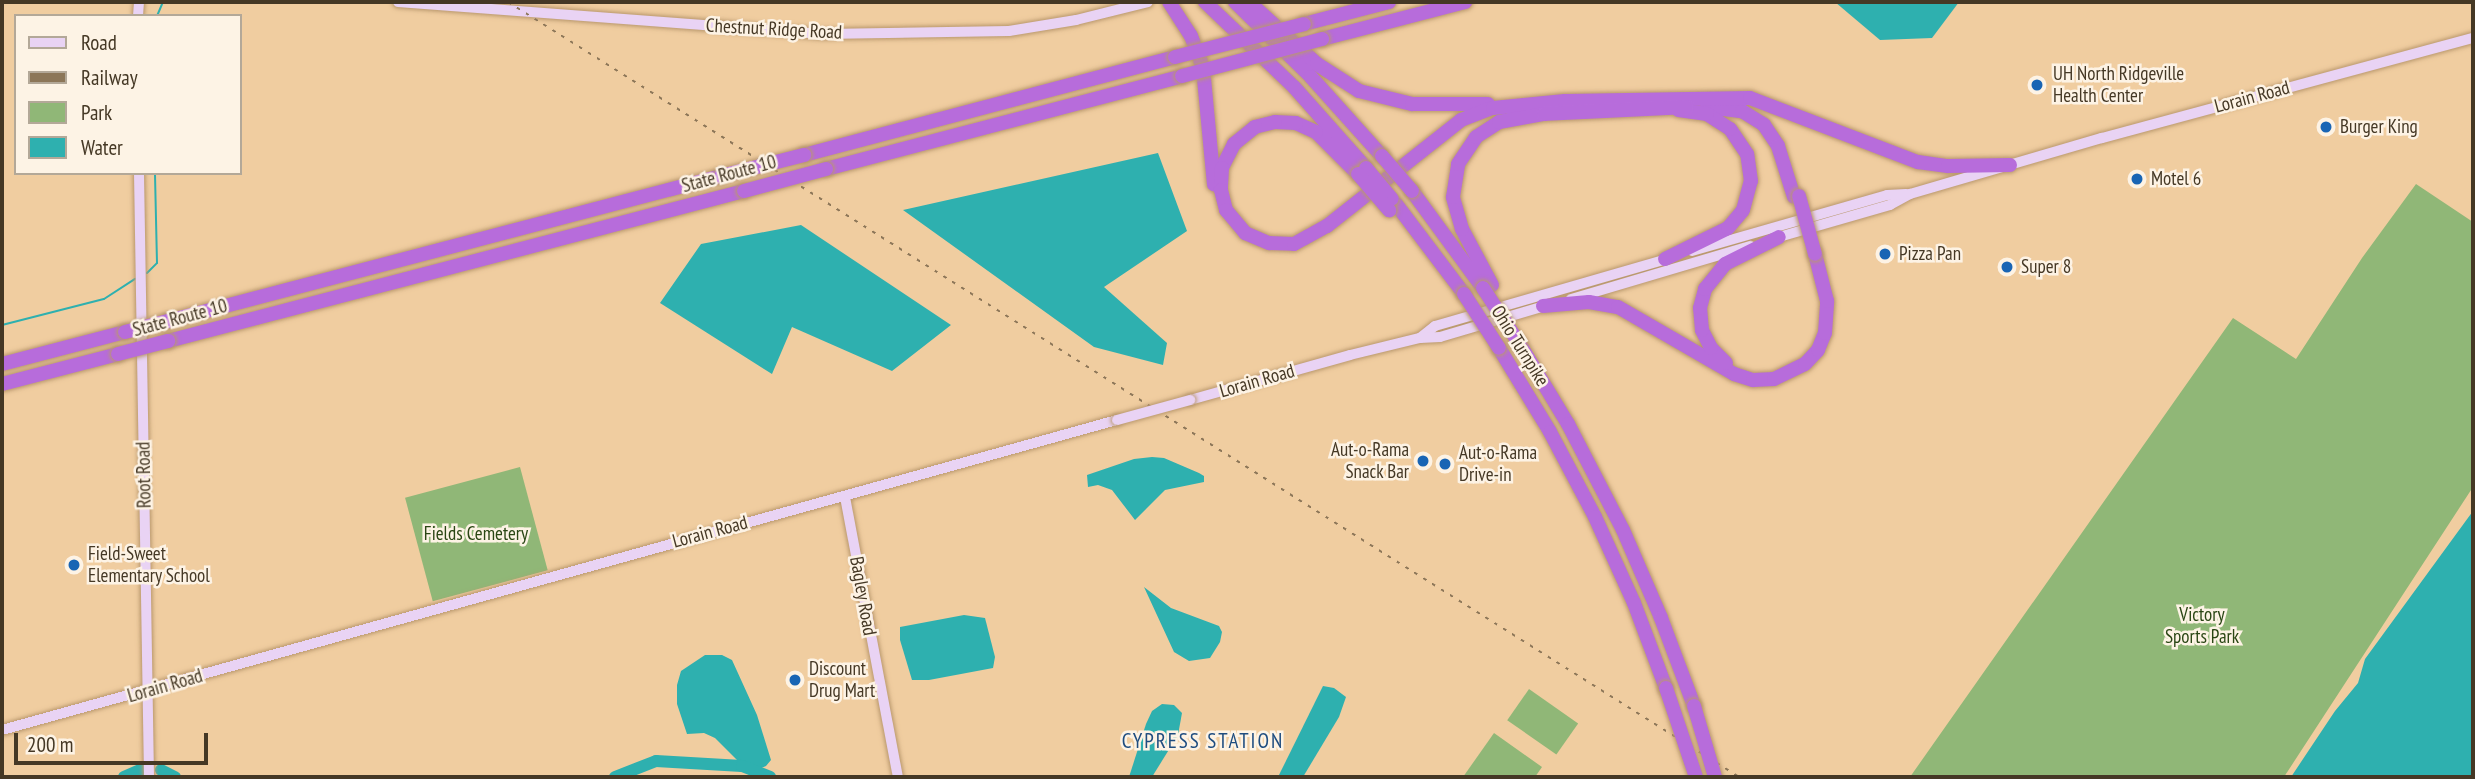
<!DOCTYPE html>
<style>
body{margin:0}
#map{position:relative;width:2475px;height:779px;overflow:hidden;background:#f0cda0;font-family:"PT Sans Narrow",sans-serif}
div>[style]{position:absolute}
.green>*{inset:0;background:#90b777;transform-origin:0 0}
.water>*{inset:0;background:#2eb0af}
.stream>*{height:2px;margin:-1px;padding:0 1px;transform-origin:1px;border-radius:1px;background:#2eb0af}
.river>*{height:12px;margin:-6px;padding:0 6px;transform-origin:6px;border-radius:6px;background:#2eb0af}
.roads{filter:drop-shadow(0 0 2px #b9986d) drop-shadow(0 0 2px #b9986d)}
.secondary>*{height:10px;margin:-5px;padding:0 5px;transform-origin:5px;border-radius:5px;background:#e9d3f4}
.highway>*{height:14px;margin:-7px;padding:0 7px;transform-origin:7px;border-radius:7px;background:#b76cdb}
.rail>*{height:2px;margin-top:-1px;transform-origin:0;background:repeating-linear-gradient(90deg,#8c7658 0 3.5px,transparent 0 10.5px)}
.bridges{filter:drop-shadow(0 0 2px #b9986d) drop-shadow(0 0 2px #b9986d)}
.secondary-bridge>*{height:10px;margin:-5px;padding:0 5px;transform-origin:5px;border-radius:5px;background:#e9d3f4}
.highway-bridge>*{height:14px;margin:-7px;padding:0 7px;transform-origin:7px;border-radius:7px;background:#b76cdb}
.dots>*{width:19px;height:19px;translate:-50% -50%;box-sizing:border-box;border:4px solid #fdf3e5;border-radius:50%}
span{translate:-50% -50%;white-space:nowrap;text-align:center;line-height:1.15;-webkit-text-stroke:5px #fdf3e5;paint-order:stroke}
.street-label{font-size:19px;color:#453825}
.poi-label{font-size:19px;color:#453825}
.left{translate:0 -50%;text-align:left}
.right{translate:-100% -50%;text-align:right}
.park-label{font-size:19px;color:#2a4614}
.neighbourhood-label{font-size:21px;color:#1f4d80;letter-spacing:2px}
.frame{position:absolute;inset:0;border:4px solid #453825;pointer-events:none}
.legend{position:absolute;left:14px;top:14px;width:228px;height:161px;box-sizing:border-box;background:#fdf3e5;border:2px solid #b3a898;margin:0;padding:9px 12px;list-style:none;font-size:21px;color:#453825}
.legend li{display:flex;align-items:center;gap:14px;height:35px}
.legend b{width:35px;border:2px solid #b3a898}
.scale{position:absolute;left:14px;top:733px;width:194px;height:32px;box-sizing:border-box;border:4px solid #453825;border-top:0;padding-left:9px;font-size:21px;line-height:24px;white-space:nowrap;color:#453825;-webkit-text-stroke:5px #fdf3e5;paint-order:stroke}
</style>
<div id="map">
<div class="green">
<i style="clip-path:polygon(2416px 184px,2473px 222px,2473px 487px,2284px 777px,1910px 777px,2233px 318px,2296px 359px,2362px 258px)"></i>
<i style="left:520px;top:467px;width:107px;height:119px;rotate:75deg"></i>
<i style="left:1529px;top:689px;width:60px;height:38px;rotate:35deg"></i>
<i style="clip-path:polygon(1494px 733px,1542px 767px,1535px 777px,1463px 777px)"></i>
</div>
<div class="water">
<i style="clip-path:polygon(1835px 2px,1959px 2px,1932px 38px,1880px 40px)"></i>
<i style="clip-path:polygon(1158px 153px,1187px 231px,1104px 287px,1167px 343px,1163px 365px,1094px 347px,903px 210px)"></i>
<i style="clip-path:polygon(801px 225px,951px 325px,892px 371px,792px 327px,772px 374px,660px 303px,701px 244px)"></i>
<i style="clip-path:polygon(1152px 457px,1164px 458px,1199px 473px,1204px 476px,1204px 482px,1165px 490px,1135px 520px,1112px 490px,1098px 485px,1088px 487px,1087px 475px,1134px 459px)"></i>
<i style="clip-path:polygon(2473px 511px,2473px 777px,2291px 777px,2335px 711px,2358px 683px,2365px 659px)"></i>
<i style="clip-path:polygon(1144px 587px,1171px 608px,1219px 626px,1222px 632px,1220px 642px,1210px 658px,1189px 661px,1174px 652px)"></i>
<i style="clip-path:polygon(964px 615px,985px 618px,995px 657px,993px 668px,929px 680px,912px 680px,900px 640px,900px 627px)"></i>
<i style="clip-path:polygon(705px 655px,722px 655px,732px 660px,757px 715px,771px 760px,766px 766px,759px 769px,739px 762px,715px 738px,704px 733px,687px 734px,677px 704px,677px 685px,681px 671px)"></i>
<i style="clip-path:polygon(1323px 686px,1334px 688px,1346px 697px,1339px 717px,1303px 777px,1278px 777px)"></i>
<i style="clip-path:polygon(1162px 704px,1174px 705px,1182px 713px,1178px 735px,1152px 777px,1129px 777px,1146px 724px,1152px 711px)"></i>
</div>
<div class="stream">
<i style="left:157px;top:16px;width:15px;rotate:-67deg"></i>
<i style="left:147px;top:273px;width:14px;rotate:-45deg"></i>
<i style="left:157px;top:263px;width:90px;rotate:-91.3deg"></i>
<i style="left:2px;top:325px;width:105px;rotate:-14.3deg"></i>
<i style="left:104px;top:299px;width:37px;rotate:-33deg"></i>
</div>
<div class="river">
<i style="left:161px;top:770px;width:16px;rotate:27deg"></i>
<i style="left:124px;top:777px;width:20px;rotate:-24deg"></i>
<i style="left:615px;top:777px;width:44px;rotate:-21.3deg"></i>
<i style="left:656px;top:761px;width:86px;rotate:3.3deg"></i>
<i style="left:742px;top:766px;width:30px;rotate:21deg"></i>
</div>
<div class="roads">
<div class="secondary">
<i style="left:398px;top:2px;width:426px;rotate:4.3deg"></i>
<i style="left:823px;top:34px;width:186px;rotate:-0.9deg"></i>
<i style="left:1009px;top:31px;width:68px;rotate:-9.3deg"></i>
<i style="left:1076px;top:20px;width:74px;rotate:-14deg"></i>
<i style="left:138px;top:16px;width:14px;rotate:-86deg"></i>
<i style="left:139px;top:173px;width:604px;rotate:89.05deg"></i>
<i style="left:1772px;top:239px;width:123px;rotate:-16.1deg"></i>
<i style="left:1890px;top:205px;width:23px;rotate:-29deg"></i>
<i style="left:1910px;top:194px;width:200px;rotate:-16.3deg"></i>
<i style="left:2102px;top:138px;width:384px;rotate:-15.1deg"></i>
<i style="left:1692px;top:251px;width:203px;rotate:-16deg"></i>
<i style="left:1887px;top:195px;width:19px;rotate:-3deg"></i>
<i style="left:1571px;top:299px;width:187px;rotate:-16.5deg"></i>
<i style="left:1420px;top:338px;width:19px;rotate:-39deg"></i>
<i style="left:1435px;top:326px;width:245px;rotate:-16.1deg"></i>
<i style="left:1190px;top:400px;width:166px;rotate:-15.7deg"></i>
<i style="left:1350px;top:355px;width:72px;rotate:-13.7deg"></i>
<i style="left:1420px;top:338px;width:20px;rotate:-3deg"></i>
<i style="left:1440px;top:337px;width:113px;rotate:-16.5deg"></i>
<i style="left:845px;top:497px;width:285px;rotate:79.3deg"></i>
<i style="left:2px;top:730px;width:1157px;rotate:-15.54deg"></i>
</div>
<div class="highway">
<i style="left:1169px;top:2px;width:40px;rotate:57.1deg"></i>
<i style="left:1191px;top:36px;width:34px;rotate:69deg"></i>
<i style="left:1203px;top:68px;width:117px;rotate:84.6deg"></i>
<i style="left:1205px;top:2px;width:123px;rotate:43.7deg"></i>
<i style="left:1294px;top:87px;width:108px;rotate:48.4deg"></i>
<i style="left:1235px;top:2px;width:107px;rotate:44.6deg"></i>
<i style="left:1311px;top:77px;width:106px;rotate:48.1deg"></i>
<i style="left:1249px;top:2px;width:92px;rotate:42.4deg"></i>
<i style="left:1317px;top:64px;width:50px;rotate:32.7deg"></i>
<i style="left:1359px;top:91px;width:55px;rotate:13.8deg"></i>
<i style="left:1412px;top:104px;width:76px"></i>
<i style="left:1304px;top:24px;width:88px;rotate:-14.5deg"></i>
<i style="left:1322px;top:39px;width:148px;rotate:-14.5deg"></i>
<i style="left:1707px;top:107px;width:35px;rotate:7deg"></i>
<i style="left:1742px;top:111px;width:26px;rotate:32deg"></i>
<i style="left:1764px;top:125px;width:25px;rotate:56deg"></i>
<i style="left:1778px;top:146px;width:53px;rotate:72.6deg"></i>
<i style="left:1514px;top:112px;width:30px;rotate:4deg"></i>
<i style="left:804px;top:155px;width:384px;rotate:-14.8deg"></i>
<i style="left:826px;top:169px;width:368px;rotate:-14.6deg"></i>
<i style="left:1358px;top:174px;width:59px;rotate:-135deg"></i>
<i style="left:1316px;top:132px;width:22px;rotate:-156deg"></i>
<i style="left:1296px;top:123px;width:21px;rotate:-177deg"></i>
<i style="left:1275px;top:122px;width:21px;rotate:166deg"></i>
<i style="left:1255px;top:127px;width:27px;rotate:141deg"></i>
<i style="left:1234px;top:144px;width:27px;rotate:117deg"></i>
<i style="left:1222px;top:168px;width:22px;rotate:93deg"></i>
<i style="left:1221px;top:190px;width:21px;rotate:76deg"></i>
<i style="left:1226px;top:210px;width:30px;rotate:50deg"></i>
<i style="left:1245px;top:233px;width:26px;rotate:23deg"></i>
<i style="left:1269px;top:243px;width:25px;rotate:2deg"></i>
<i style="left:1294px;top:244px;width:38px;rotate:-29deg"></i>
<i style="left:1327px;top:226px;width:171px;rotate:-38.3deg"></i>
<i style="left:1461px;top:120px;width:34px;rotate:-21deg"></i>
<i style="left:1493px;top:108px;width:72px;rotate:-5.6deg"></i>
<i style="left:1565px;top:101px;width:185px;rotate:-0.9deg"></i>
<i style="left:1750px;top:98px;width:180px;rotate:20.9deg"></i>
<i style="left:1918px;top:162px;width:30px;rotate:8deg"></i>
<i style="left:1948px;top:166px;width:62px;rotate:-0.9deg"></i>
<i style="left:1412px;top:191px;width:120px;rotate:53.8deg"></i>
<i style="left:1396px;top:204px;width:113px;rotate:52.9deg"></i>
<i style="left:1665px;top:259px;width:70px;rotate:-26.2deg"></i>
<i style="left:1728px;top:228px;width:23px;rotate:-50deg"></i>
<i style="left:1743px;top:210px;width:30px;rotate:-75deg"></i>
<i style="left:1751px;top:181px;width:27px;rotate:-98deg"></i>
<i style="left:1747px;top:154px;width:30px;rotate:-124deg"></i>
<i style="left:1730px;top:129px;width:27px;rotate:-147deg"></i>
<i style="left:1707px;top:114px;width:29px;rotate:-172deg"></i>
<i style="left:1492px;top:285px;width:64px;rotate:-118.2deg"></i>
<i style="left:1462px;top:229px;width:33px;rotate:-106deg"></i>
<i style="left:1453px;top:197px;width:33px;rotate:-81deg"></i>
<i style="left:1458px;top:164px;width:32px;rotate:-56deg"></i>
<i style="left:1476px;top:137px;width:27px;rotate:-33deg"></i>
<i style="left:1499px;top:122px;width:46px;rotate:-10.1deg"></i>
<i style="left:1544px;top:114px;width:143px;rotate:-2.8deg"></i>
<i style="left:1543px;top:306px;width:46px;rotate:-5deg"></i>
<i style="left:1589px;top:302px;width:29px;rotate:10deg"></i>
<i style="left:1618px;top:307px;width:134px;rotate:30deg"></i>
<i style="left:1734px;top:374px;width:20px;rotate:18deg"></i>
<i style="left:1753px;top:380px;width:21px;rotate:-3deg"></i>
<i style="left:1774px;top:379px;width:34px;rotate:-26deg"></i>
<i style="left:1805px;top:364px;width:19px;rotate:-47deg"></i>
<i style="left:1818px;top:350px;width:18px;rotate:-68deg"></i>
<i style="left:1825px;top:333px;width:32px;rotate:-86deg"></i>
<i style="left:1827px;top:301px;width:49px;rotate:-104.3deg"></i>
<i style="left:168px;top:321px;width:572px;rotate:-14.69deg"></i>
<i style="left:168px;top:341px;width:595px;rotate:-14.6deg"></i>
<i style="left:1519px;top:343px;width:95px;rotate:58.8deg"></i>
<i style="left:1568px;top:424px;width:119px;rotate:62.6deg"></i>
<i style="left:1623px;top:530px;width:96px;rotate:66.6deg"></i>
<i style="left:1661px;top:618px;width:94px;rotate:69.4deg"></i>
<i style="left:1499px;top:348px;width:98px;rotate:58.7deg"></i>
<i style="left:1550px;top:432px;width:96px;rotate:62.1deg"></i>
<i style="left:1595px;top:517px;width:94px;rotate:65.6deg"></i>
<i style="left:1634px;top:603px;width:91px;rotate:69.4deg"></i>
<i style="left:1726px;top:363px;width:21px;rotate:-135deg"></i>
<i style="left:1711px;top:348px;width:20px;rotate:-117deg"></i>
<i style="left:1702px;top:330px;width:22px;rotate:-95deg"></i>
<i style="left:1700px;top:308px;width:20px;rotate:-75deg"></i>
<i style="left:1705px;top:289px;width:32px;rotate:-51deg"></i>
<i style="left:1725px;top:264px;width:60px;rotate:-26.6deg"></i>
<i style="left:2px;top:364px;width:127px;rotate:-14.6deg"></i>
<i style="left:2px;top:384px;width:120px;rotate:-14.5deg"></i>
</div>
</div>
<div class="rail">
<i style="left:508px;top:2px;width:1455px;rotate:32.19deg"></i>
</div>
<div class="bridges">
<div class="secondary-bridge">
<i style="left:1117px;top:420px;width:76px;rotate:-15.3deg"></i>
</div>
<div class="highway-bridge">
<i style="left:1175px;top:57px;width:133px;rotate:-14.3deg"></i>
<i style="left:1182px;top:76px;width:145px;rotate:-14.8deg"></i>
<i style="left:1382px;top:156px;width:46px;rotate:49.4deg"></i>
<i style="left:1366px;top:168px;width:40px;rotate:50deg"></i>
<i style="left:1358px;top:174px;width:48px;rotate:49.3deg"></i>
<i style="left:721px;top:176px;width:86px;rotate:-14.2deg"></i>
<i style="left:744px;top:191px;width:85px;rotate:-15deg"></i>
<i style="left:1799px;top:196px;width:60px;rotate:74.6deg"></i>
<i style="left:1483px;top:288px;width:66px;rotate:56.8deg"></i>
<i style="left:1464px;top:294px;width:64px;rotate:57.1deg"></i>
<i style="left:125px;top:332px;width:44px;rotate:-14.3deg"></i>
<i style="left:118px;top:354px;width:52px;rotate:-14.6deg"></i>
<i style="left:1666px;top:688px;width:94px;rotate:71.4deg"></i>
<i style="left:1694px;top:706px;width:74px;rotate:73.5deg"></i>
</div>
</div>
<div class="dots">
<i style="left:2037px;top:85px;background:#1965b4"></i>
<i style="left:2326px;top:127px;background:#1965b4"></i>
<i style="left:2137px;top:179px;background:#1965b4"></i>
<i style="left:1885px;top:254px;background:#1965b4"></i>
<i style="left:2007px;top:267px;background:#1965b4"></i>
<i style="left:1423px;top:461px;background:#1965b4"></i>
<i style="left:1445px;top:464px;background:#1965b4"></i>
<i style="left:74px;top:565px;background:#1965b4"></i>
<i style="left:795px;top:680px;background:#1965b4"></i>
</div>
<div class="street-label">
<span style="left:774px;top:29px;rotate:3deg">Chestnut Ridge Road</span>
<span style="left:2252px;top:97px;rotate:-15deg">Lorain Road</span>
<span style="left:729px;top:174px;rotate:-15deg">State Route 10</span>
<span style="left:180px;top:318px;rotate:-15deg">State Route 10</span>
<span style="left:1520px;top:346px;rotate:58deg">Ohio Turnpike</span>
<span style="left:1257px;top:381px;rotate:-16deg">Lorain Road</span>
<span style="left:144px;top:475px;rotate:-91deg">Root Road</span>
<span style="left:710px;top:532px;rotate:-15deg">Lorain Road</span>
<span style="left:863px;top:596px;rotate:80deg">Bagley Road</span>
<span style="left:165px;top:686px;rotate:-16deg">Lorain Road</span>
</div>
<div class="poi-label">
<span class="left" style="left:2053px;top:85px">UH North Ridgeville<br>Health Center</span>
<span class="left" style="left:2340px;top:127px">Burger King</span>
<span class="left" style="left:2151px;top:179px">Motel 6</span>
<span class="left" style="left:1899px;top:254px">Pizza Pan</span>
<span class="left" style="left:2021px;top:267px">Super 8</span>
<span class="right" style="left:1409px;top:461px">Aut-o-Rama<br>Snack Bar</span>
<span class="left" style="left:1459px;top:464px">Aut-o-Rama<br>Drive-in</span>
<span class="left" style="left:88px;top:565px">Field-Sweet<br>Elementary School</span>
<span class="left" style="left:809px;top:680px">Discount<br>Drug Mart</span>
</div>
<div class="park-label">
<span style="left:476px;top:534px">Fields Cemetery</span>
<span style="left:2202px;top:626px">Victory<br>Sports Park</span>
</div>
<div class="neighbourhood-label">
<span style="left:1203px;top:741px">CYPRESS STATION</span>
</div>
<div class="frame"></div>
<ul class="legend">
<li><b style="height:9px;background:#e9d3f4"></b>Road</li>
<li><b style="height:9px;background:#8c7658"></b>Railway</li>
<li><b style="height:19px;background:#90b777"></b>Park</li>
<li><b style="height:19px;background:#2eb0af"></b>Water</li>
</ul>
<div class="scale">200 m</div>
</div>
